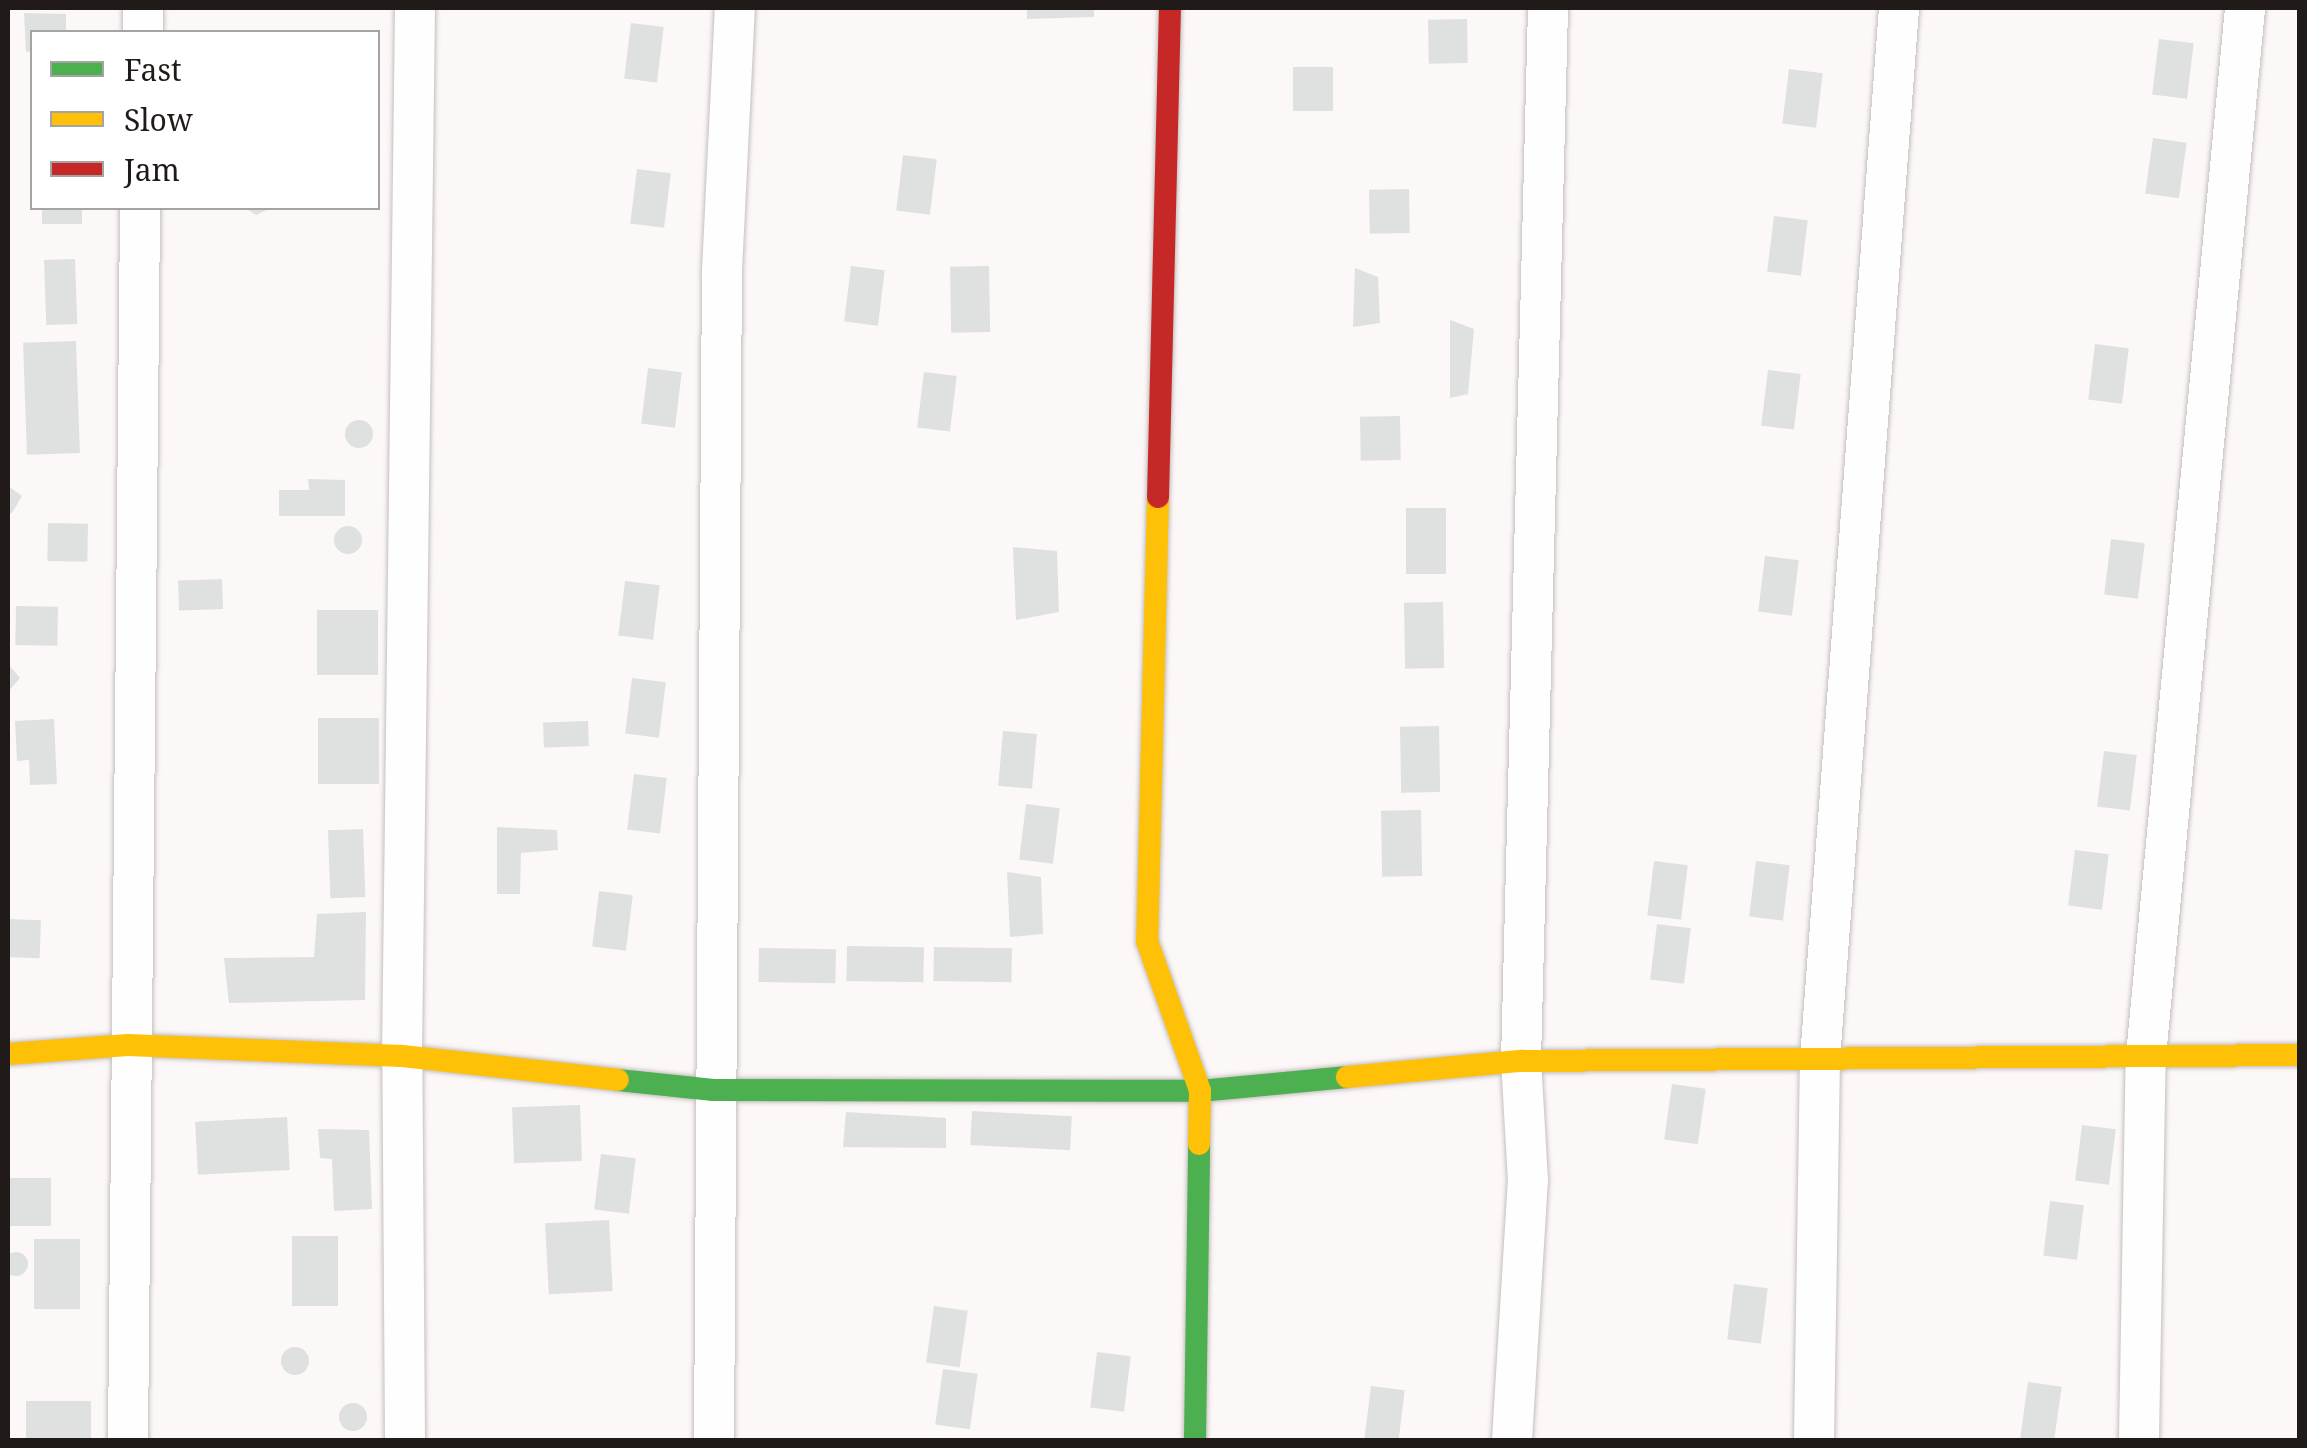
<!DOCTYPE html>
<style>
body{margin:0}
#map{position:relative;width:2307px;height:1448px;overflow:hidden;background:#fcf8f7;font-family:"Noto Serif",serif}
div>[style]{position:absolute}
.building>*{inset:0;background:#dfe1e1;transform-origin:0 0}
.round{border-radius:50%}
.roads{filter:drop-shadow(0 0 2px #c4bfbe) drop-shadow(0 0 2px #c4bfbe)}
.street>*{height:40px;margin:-20px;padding:0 20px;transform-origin:20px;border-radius:20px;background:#fffefe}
.fast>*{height:22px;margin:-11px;padding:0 11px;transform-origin:11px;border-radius:11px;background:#4caf50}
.slow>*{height:22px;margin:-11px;padding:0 11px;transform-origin:11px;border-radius:11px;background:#ffc107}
.jam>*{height:22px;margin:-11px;padding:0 11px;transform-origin:11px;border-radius:11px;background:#c62828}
span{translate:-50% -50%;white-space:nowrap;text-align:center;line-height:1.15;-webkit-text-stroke:9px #fff;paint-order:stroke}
.frame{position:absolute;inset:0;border:10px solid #201a18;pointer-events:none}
.legend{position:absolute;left:30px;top:30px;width:350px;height:180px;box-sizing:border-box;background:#fff;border:2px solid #a6a3a3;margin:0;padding:12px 18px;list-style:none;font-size:30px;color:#201a18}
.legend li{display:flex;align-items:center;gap:20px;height:50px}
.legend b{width:50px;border:2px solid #a6a3a3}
</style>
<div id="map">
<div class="building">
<i style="clip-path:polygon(1027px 8px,1094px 8px,1094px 17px,1027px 19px)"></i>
<i style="clip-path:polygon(24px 13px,66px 14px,66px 32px,32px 32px,32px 51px,26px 52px)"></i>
<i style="left:1467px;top:19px;width:44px;height:39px;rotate:89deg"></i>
<i style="left:631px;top:23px;width:33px;height:56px;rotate:7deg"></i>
<i style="left:2159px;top:39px;width:35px;height:56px;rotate:7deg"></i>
<i style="left:1333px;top:67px;width:44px;height:40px;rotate:90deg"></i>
<i style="left:1789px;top:69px;width:34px;height:55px;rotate:7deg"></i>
<i style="left:2153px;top:138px;width:34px;height:56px;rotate:8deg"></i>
<i style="left:903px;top:155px;width:34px;height:56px;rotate:7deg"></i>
<i style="left:637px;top:169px;width:34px;height:55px;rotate:7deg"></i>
<i style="left:1409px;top:189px;width:44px;height:40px;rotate:89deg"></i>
<i style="left:42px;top:208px;width:40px;height:16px"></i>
<i style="clip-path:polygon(245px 208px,271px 208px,256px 215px)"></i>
<i style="left:1774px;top:216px;width:34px;height:56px;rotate:7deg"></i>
<i style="left:75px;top:259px;width:65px;height:31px;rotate:88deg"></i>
<i style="left:851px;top:266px;width:34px;height:56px;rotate:7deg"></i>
<i style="left:989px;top:266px;width:66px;height:39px;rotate:89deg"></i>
<i style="clip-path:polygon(1355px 268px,1378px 277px,1380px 323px,1353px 327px)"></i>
<i style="clip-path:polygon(1450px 320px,1474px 329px,1468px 394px,1450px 398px)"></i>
<i style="left:76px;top:341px;width:112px;height:53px;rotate:88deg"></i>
<i style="left:2095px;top:344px;width:34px;height:56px;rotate:7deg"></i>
<i style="left:648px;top:368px;width:34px;height:56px;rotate:7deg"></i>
<i style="left:1768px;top:370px;width:33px;height:56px;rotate:7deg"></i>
<i style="left:924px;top:372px;width:33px;height:56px;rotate:7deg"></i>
<i style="left:1400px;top:416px;width:44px;height:40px;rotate:89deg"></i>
<i class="round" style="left:345px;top:420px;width:28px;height:28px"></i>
<i style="clip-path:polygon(308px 479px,345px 480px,345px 516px,279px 516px,279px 490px,309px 490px)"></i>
<i style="clip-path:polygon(8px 486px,22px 496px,12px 513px,8px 514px)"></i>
<i style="left:1446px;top:508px;width:66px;height:40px;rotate:90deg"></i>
<i style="left:48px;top:523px;width:40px;height:38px;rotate:1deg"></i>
<i class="round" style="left:334px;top:526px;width:28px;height:28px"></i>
<i style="left:2111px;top:539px;width:34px;height:56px;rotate:7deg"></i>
<i style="clip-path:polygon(1013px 547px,1057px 551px,1059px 612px,1016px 620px)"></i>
<i style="left:1765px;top:556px;width:34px;height:56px;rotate:7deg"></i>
<i style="left:222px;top:579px;width:30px;height:44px;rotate:88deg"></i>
<i style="left:625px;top:581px;width:35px;height:55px;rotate:7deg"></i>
<i style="left:1443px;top:602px;width:66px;height:39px;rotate:89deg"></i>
<i style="left:16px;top:606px;width:42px;height:39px;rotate:1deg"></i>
<i style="left:317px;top:610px;width:61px;height:65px"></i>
<i style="clip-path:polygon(8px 664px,20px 678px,8px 692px)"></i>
<i style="left:632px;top:678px;width:34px;height:56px;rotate:7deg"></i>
<i style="left:318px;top:718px;width:61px;height:66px"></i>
<i style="clip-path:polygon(54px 719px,57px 784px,30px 785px,29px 760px,17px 761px,15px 721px)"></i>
<i style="left:588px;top:721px;width:25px;height:45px;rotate:88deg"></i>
<i style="left:1439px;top:726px;width:66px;height:39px;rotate:89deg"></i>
<i style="left:1003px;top:731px;width:34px;height:55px;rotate:5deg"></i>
<i style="left:2104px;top:751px;width:33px;height:56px;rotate:7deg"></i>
<i style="left:634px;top:774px;width:33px;height:56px;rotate:7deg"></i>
<i style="left:1026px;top:804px;width:34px;height:56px;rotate:7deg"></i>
<i style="left:1421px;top:810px;width:66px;height:40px;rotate:89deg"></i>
<i style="clip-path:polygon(497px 827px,557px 830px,558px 850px,521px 853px,520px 894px,497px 894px)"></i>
<i style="left:363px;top:829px;width:68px;height:35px;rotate:88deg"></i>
<i style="left:2075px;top:850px;width:34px;height:56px;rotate:7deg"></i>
<i style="left:1654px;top:861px;width:34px;height:55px;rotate:7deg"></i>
<i style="left:1756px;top:861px;width:34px;height:56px;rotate:7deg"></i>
<i style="clip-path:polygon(1007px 872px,1041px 877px,1043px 934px,1010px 937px)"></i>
<i style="left:599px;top:891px;width:34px;height:56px;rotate:7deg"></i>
<i style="clip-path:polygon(366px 912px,365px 1000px,229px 1003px,224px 958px,314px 957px,317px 914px)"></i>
<i style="left:8px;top:919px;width:33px;height:38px;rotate:2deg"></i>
<i style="left:1657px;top:924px;width:34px;height:56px;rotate:7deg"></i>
<i style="left:847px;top:946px;width:77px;height:35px;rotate:1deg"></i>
<i style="left:934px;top:947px;width:78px;height:34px;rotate:1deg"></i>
<i style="left:759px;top:948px;width:77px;height:34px;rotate:1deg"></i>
<i style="left:1672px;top:1084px;width:34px;height:56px;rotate:8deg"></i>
<i style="left:580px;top:1105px;width:56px;height:68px;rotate:88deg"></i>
<i style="left:972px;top:1111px;width:100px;height:34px;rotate:3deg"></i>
<i style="clip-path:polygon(846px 1112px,946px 1118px,946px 1148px,843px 1147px)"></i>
<i style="left:287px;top:1117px;width:53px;height:92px;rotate:87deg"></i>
<i style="left:2082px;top:1125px;width:34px;height:56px;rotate:7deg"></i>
<i style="clip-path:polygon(318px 1129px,369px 1130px,372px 1209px,334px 1211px,332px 1159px,320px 1158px)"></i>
<i style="left:601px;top:1154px;width:35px;height:56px;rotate:7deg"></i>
<i style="left:8px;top:1178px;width:43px;height:48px"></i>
<i style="left:2050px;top:1201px;width:34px;height:55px;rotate:7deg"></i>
<i style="left:609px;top:1220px;width:71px;height:64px;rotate:87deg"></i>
<i style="left:292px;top:1236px;width:46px;height:70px"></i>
<i style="left:34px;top:1239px;width:46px;height:70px"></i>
<i class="round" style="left:4px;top:1252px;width:24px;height:24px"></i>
<i style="left:1734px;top:1284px;width:34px;height:56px;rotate:7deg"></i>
<i style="left:934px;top:1306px;width:34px;height:57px;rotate:8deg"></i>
<i class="round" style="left:281px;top:1347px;width:28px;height:28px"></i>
<i style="left:1097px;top:1352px;width:34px;height:56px;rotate:7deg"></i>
<i style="left:943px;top:1369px;width:35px;height:56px;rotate:8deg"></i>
<i style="left:2028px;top:1382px;width:34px;height:56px;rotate:8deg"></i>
<i style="left:1371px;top:1386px;width:34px;height:54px;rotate:7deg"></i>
<i style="left:26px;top:1401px;width:65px;height:39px"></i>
<i class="round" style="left:339px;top:1403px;width:28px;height:28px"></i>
</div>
<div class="roads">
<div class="street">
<i style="left:143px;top:32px;width:24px;rotate:-90deg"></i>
<i style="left:128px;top:1440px;width:1232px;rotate:-89.44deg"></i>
<i style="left:405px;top:1440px;width:384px;rotate:-90.4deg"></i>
<i style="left:402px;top:1056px;width:1048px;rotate:-89.29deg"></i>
<i style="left:714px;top:1440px;width:1169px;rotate:-89.61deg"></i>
<i style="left:722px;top:271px;width:263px;rotate:-87.2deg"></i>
<i style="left:1512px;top:1440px;width:259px;rotate:-86.5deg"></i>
<i style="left:1528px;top:1181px;width:120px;rotate:-93.3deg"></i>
<i style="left:1521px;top:1061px;width:1053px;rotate:-88.53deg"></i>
<i style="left:1814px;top:1440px;width:381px;rotate:-89.1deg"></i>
<i style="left:1820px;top:1059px;width:1054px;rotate:-85.7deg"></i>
<i style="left:2139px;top:1440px;width:384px;rotate:-89deg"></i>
<i style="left:2146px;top:1056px;width:1053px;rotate:-84.6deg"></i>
</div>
<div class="fast">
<i style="left:618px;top:1080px;width:96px;rotate:6deg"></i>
<i style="left:713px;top:1090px;width:487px;rotate:0.1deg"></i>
<i style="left:1200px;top:1091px;width:148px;rotate:-5.4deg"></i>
<i style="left:1195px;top:1440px;width:296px;rotate:-89.2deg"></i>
</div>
<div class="slow">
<i style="left:1158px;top:497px;width:444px;rotate:91.4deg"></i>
<i style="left:1147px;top:941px;width:159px;rotate:70.5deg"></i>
<i style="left:1200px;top:1091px;width:53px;rotate:91.1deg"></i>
<i style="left:8px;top:1054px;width:120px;rotate:-4.3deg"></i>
<i style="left:128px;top:1045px;width:274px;rotate:2.3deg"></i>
<i style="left:402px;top:1056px;width:217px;rotate:6.3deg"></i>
<i style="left:1347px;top:1077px;width:175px;rotate:-5.3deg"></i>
<i style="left:1521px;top:1061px;width:779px;rotate:-0.44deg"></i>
</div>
<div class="jam">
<i style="left:1158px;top:497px;width:489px;rotate:-88.6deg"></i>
</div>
</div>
<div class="frame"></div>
<ul class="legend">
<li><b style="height:12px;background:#4caf50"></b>Fast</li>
<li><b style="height:12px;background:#ffc107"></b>Slow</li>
<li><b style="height:12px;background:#c62828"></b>Jam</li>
</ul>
</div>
